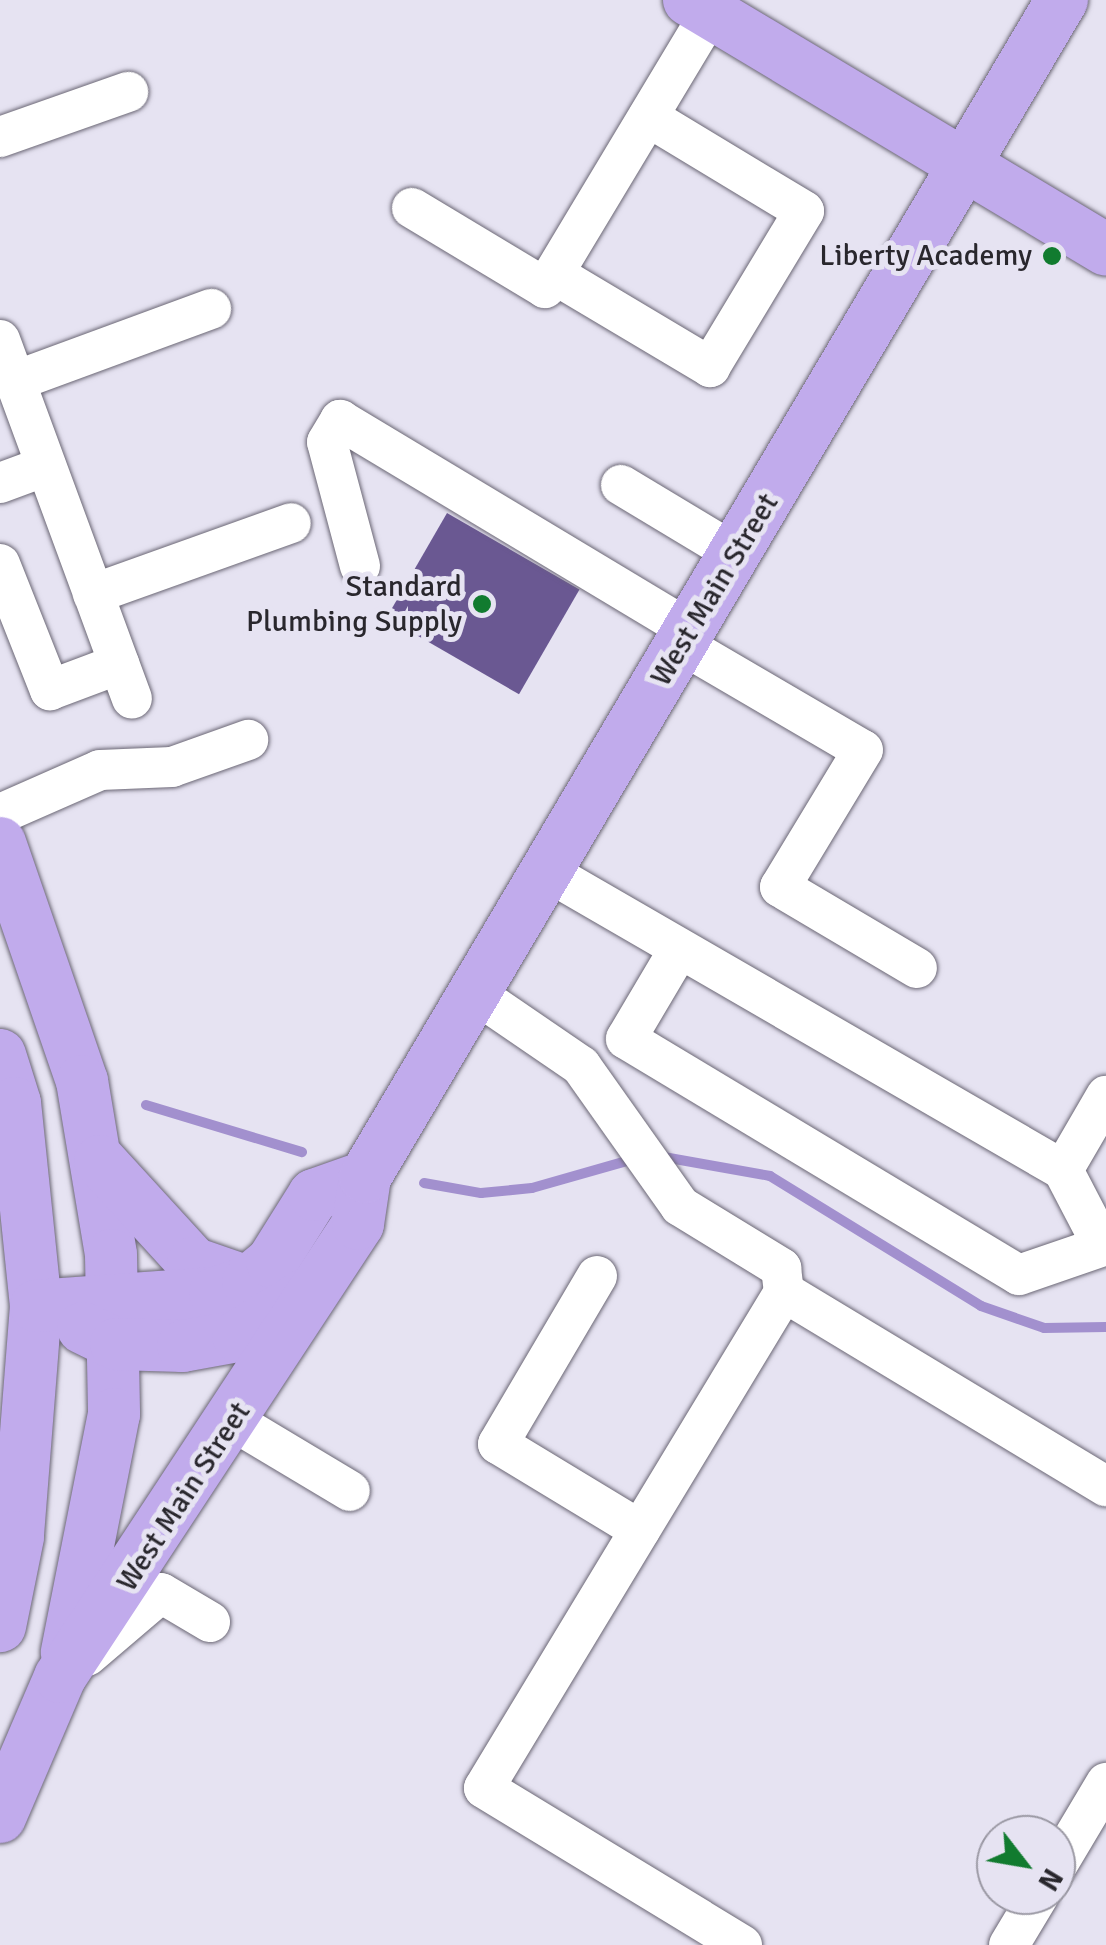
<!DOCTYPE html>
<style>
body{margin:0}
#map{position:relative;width:1106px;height:1945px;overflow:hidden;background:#e6e3f2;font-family:Signika,sans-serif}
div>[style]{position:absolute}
.stream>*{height:10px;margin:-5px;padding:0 5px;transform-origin:5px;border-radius:5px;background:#a290ce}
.building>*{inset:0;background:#6a5892;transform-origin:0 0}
.roads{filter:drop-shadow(0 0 2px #6b6775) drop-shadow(0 0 2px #6b6775)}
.minor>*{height:40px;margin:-20px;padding:0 20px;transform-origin:20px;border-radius:20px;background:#fff}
.major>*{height:52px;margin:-26px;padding:0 26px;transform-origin:26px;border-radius:26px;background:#c1abec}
.dots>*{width:28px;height:28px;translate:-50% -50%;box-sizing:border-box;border:5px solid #e6e3f2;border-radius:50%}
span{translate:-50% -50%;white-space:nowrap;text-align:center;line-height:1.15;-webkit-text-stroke:10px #e6e3f2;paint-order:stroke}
.poi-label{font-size:30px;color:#29272d}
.right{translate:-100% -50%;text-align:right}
.street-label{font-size:30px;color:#29272d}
.north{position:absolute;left:976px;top:1815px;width:100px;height:100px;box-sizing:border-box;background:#e6e3f2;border:2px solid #9a98a3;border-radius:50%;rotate:121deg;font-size:28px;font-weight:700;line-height:40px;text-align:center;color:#29272d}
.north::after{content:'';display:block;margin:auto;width:35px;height:45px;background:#117b2f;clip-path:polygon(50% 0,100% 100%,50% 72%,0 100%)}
</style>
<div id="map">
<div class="stream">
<i style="left:146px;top:1105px;width:163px;rotate:16.8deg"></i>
<i style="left:658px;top:1156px;width:114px;rotate:10.1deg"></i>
<i style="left:770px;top:1176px;width:248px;rotate:31.6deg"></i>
<i style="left:981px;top:1306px;width:67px;rotate:19.2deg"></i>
<i style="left:1044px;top:1328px;width:62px;rotate:-0.9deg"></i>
<i style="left:424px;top:1183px;width:58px;rotate:10deg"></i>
<i style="left:481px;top:1193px;width:51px;rotate:-5.6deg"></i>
<i style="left:532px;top:1188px;width:109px;rotate:-15.9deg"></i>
</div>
<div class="building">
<i style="left:447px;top:513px;width:153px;height:121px;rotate:30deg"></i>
</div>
<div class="roads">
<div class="minor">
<i style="left:0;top:137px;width:136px;rotate:-19.4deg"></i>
<i style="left:412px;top:208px;width:155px;rotate:31deg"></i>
<i style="left:545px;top:288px;width:321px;rotate:-59deg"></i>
<i style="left:554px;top:274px;width:182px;rotate:30.8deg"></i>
<i style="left:710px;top:367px;width:182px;rotate:-58.9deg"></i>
<i style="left:804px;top:211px;width:182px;rotate:-148.9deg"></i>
<i style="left:0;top:340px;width:382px;rotate:69.8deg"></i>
<i style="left:15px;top:381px;width:209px;rotate:-20.2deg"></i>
<i style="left:0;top:483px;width:49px;rotate:-20.3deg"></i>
<i style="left:621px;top:485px;width:134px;rotate:31deg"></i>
<i style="left:0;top:564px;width:136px;rotate:68.4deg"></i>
<i style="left:50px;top:690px;width:74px;rotate:-20.6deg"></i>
<i style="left:360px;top:566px;width:128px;rotate:-104.9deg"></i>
<i style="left:327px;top:442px;width:26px;rotate:-59deg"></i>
<i style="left:340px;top:420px;width:410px;rotate:31deg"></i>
<i style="left:93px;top:594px;width:210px;rotate:-19.7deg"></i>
<i style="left:683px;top:645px;width:208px;rotate:30.3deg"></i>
<i style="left:863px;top:750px;width:160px;rotate:121.2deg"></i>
<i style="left:780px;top:887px;width:159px;rotate:30.6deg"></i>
<i style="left:0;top:814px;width:109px;rotate:-23.7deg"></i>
<i style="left:100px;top:770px;width:72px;rotate:-2.4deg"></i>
<i style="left:172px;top:767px;width:81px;rotate:-19.6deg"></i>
<i style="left:548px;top:872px;width:595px;rotate:30.06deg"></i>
<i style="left:1063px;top:1170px;width:85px;rotate:62.5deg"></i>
<i style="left:678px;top:951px;width:102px;rotate:120.6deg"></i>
<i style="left:626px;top:1039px;width:458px;rotate:31deg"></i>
<i style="left:1019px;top:1275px;width:92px;rotate:-19deg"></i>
<i style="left:476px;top:994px;width:127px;rotate:34.4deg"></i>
<i style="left:581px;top:1066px;width:171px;rotate:54.7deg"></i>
<i style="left:680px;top:1206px;width:119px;rotate:31.5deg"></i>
<i style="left:781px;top:1268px;width:24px;rotate:83deg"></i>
<i style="left:1063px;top:1170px;width:86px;rotate:-59.8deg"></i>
<i style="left:597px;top:1276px;width:195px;rotate:120.5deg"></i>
<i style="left:498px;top:1444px;width:166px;rotate:31.2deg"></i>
<i style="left:233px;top:1421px;width:136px;rotate:30.9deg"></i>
<i style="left:87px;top:1656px;width:97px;rotate:-40.4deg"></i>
<i style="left:161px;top:1593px;width:57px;rotate:30.6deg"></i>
<i style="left:1056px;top:1867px;width:98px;rotate:-59.2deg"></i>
<i style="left:742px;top:1945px;width:302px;rotate:-148.7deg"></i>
<i style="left:484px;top:1788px;width:580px;rotate:-58.83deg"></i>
<i style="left:784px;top:1292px;width:376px;rotate:31.1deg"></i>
<i style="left:1009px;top:1945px;width:58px;rotate:-59deg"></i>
</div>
<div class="major">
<i style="left:689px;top:0;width:486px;rotate:30.9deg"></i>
<i style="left:0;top:843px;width:252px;rotate:71deg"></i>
<i style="left:82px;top:1081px;width:176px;rotate:80.5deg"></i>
<i style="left:111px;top:1255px;width:159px;rotate:88.9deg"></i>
<i style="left:114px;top:1414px;width:243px;rotate:101.2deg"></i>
<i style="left:0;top:1055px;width:50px;rotate:72.6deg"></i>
<i style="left:15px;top:1103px;width:204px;rotate:84.1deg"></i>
<i style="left:36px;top:1306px;width:232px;rotate:94.5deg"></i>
<i style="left:18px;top:1537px;width:91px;rotate:101.4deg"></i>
<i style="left:100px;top:1161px;width:138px;rotate:47.6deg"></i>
<i style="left:193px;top:1263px;width:58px;rotate:19.1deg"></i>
<i style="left:36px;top:1306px;width:179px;rotate:-4.2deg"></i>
<i style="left:215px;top:1293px;width:35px;rotate:-18deg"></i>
<i style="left:248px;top:1282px;width:31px;rotate:-40deg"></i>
<i style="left:272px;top:1262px;width:79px;rotate:-57.9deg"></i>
<i style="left:314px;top:1195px;width:54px;rotate:-19.4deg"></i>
<i style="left:83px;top:1328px;width:37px;rotate:26deg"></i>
<i style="left:116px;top:1344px;width:67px;rotate:1.7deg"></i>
<i style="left:183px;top:1346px;width:56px;rotate:-10.3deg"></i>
<i style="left:238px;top:1336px;width:82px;rotate:-31.6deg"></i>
<i style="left:0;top:1817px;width:152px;rotate:-66.8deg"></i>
<i style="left:60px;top:1677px;width:542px;rotate:-56.66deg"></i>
<i style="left:358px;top:1224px;width:48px;rotate:-81.5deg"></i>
<i style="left:365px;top:1177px;width:1368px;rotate:-59.37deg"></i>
</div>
</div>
<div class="dots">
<i style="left:1052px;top:256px;background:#117b2f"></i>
<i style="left:482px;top:604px;background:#117b2f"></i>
</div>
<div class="poi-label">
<span class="right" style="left:1032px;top:256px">Liberty Academy</span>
<span class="right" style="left:462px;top:604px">Standard<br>Plumbing Supply</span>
</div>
<div class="street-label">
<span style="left:715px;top:590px;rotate:-59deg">West Main Street</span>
<span style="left:184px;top:1497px;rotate:-57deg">West Main Street</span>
</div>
<div class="north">N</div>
</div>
